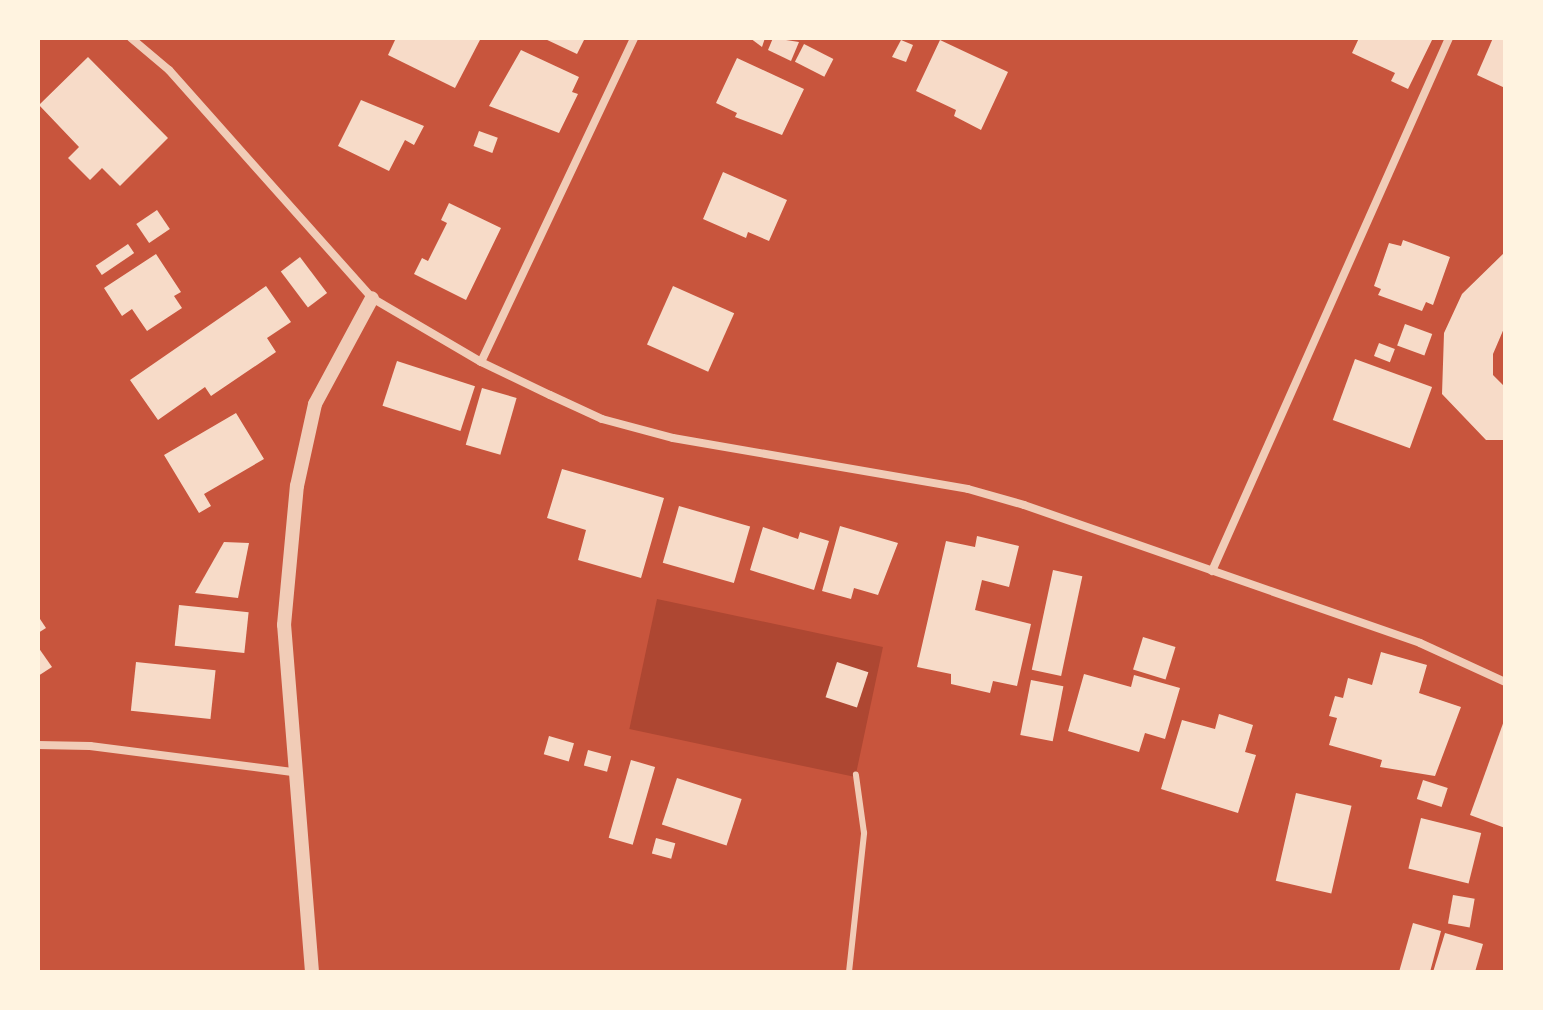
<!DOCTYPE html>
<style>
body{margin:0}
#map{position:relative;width:1543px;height:1010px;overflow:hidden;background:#c8553d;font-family:"Source Sans 3",sans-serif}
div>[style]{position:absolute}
.green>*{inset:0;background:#ae4732;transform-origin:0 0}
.building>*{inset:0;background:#f7dbc8;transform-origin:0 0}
.service>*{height:6px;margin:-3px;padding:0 3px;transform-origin:3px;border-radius:3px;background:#f1ccb7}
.minor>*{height:8px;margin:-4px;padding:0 4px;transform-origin:4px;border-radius:4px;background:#f1ccb7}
.tertiary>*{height:14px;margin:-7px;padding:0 7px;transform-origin:7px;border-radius:7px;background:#f1ccb7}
span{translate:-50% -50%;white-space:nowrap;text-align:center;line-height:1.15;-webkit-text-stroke:7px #fff3e0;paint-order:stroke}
.frame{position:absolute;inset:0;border:40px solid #fff3e0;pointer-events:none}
</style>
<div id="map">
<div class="green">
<i style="left:657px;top:599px;width:231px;height:133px;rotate:12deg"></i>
</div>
<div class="building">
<i style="clip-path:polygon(396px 38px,481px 38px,455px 88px,388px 55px)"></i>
<i style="clip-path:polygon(543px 38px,585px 38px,577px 54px)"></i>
<i style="clip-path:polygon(750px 38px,765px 38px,762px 47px)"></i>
<i style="clip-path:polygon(773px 38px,799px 42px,791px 61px,768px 50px)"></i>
<i style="clip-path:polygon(1359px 38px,1433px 38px,1408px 89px,1391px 81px,1395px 73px,1352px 53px)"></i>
<i style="clip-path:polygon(1493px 38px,1505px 38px,1505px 88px,1477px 75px)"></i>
<i style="clip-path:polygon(901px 40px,913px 45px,906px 62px,892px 57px)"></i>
<i style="clip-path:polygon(940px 40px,1008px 72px,981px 130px,954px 116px,956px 110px,916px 91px)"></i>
<i style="left:804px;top:44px;width:33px;height:20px;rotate:27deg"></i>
<i style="clip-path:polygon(521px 50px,579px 77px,572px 92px,578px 94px,559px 133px,489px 106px)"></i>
<i style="clip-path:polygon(88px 57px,168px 138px,120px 186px,102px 168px,90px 180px,68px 158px,79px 147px,39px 105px)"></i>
<i style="clip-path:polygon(737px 58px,804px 89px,782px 135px,735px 117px,737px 113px,716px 103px)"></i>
<i style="clip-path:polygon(361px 100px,424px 126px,414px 145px,405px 140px,389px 171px,338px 146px)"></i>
<i style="left:479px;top:131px;width:20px;height:16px;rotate:20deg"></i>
<i style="clip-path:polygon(723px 172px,787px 200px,769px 241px,748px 232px,746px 238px,703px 219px)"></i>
<i style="clip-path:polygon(449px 203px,501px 228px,466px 300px,414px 274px,422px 258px,428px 261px,447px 223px,441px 220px)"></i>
<i style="left:157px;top:210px;width:23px;height:25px;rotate:56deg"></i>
<i style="clip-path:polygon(1403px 240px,1450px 257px,1433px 305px,1426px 302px,1422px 311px,1378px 295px,1381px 289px,1374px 286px,1389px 243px,1401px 246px)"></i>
<i style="left:128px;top:244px;width:11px;height:39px;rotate:56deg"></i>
<i style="clip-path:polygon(1505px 252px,1505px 326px,1493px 354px,1493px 375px,1505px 387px,1505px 440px,1486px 440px,1442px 394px,1444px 333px,1462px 294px)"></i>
<i style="clip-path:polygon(156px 254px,181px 292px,174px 296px,182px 308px,147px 331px,132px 309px,122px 316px,104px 288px)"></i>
<i style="left:300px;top:257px;width:45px;height:24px;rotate:53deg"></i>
<i style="clip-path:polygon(266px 286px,291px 322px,267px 338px,276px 352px,211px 396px,205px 387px,158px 420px,130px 380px)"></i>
<i style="left:673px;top:286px;width:67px;height:64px;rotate:24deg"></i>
<i style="left:1405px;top:324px;width:29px;height:23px;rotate:20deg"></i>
<i style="left:1379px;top:343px;width:17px;height:14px;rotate:21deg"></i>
<i style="left:1355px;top:359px;width:82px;height:65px;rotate:20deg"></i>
<i style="left:397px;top:361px;width:82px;height:47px;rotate:18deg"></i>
<i style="left:482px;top:388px;width:36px;height:59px;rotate:16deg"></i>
<i style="clip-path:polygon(236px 413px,264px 459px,204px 494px,211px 506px,199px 513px,164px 455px)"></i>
<i style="clip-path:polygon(562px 469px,664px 498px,641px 578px,578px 560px,586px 530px,547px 518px)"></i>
<i style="left:679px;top:506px;width:74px;height:59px;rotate:16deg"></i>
<i style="clip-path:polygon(840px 526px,898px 543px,878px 595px,854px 588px,851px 599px,822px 591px)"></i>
<i style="clip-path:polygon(763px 527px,798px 539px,800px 532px,829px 541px,814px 590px,750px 570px)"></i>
<i style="clip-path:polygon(977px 536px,1019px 546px,1009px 587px,982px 580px,975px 610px,1031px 624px,1017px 686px,993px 681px,990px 693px,951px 684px,951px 674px,917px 667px,946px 541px,975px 547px)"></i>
<i style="clip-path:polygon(224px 542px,249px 543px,238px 598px,195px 593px)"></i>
<i style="left:1053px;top:570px;width:30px;height:102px;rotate:12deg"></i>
<i style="left:179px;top:605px;width:70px;height:41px;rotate:6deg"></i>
<i style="clip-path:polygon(38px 616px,46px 628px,38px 633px)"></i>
<i style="left:1143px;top:637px;width:34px;height:34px;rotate:17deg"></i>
<i style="clip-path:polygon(38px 647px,52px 667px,38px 676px)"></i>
<i style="clip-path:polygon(1381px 652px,1427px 665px,1419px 693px,1461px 707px,1435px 776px,1380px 767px,1382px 760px,1329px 745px,1337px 718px,1329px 716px,1335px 696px,1343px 698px,1348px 678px,1372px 685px)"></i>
<i style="left:136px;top:662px;width:80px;height:49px;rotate:6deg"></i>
<i style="left:837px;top:662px;width:33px;height:37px;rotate:18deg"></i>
<i style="clip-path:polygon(1084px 674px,1131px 687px,1134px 675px,1180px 688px,1165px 739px,1145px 733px,1139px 752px,1068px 731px)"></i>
<i style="left:1031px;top:680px;width:33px;height:56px;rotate:11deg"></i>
<i style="clip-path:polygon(1219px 714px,1253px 725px,1245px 752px,1256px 755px,1238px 813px,1161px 789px,1182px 720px,1215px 729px)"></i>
<i style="clip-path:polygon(1505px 718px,1505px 828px,1470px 815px)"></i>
<i style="left:549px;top:736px;width:26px;height:19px;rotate:16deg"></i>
<i style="left:588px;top:750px;width:24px;height:16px;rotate:15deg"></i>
<i style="left:631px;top:760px;width:25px;height:81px;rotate:16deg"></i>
<i style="left:677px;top:778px;width:68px;height:49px;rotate:18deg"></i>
<i style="left:1423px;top:780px;width:26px;height:20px;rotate:18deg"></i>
<i style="left:1296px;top:793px;width:57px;height:90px;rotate:13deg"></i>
<i style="left:1421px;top:818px;width:62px;height:52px;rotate:14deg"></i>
<i style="left:656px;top:838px;width:20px;height:16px;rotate:15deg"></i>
<i style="left:1453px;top:895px;width:22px;height:29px;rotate:10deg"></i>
<i style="clip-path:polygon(1413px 923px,1441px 931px,1430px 972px,1399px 972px)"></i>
<i style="clip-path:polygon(1445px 933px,1483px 944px,1475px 972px,1433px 972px)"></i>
</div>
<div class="service">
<i style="left:849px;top:972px;width:140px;rotate:-83.8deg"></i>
<i style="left:864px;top:833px;width:59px;rotate:-97.9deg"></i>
</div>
<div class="minor">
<i style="left:131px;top:38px;width:50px;rotate:40.1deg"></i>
<i style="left:169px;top:70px;width:305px;rotate:48.3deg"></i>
<i style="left:372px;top:298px;width:126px;rotate:30.4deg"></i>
<i style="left:481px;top:362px;width:76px;rotate:25.6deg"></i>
<i style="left:550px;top:395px;width:57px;rotate:24.8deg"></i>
<i style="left:602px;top:419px;width:73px;rotate:15deg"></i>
<i style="left:673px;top:438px;width:299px;rotate:9.8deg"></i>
<i style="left:968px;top:489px;width:58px;rotate:15.9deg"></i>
<i style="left:1024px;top:505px;width:419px;rotate:19.2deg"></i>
<i style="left:1420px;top:643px;width:94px;rotate:24.6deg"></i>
<i style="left:481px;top:362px;width:358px;rotate:-64.7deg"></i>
<i style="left:1212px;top:571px;width:583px;rotate:-66.03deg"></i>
<i style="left:38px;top:745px;width:52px;rotate:1.1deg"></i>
<i style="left:90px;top:746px;width:204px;rotate:7.3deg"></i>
</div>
<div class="tertiary">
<i style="left:312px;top:972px;width:348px;rotate:-94.6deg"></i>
<i style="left:284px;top:625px;width:140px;rotate:-84.7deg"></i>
<i style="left:297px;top:486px;width:84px;rotate:-77.6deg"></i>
<i style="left:315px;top:404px;width:120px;rotate:-61.7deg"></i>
</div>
<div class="frame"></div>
</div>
